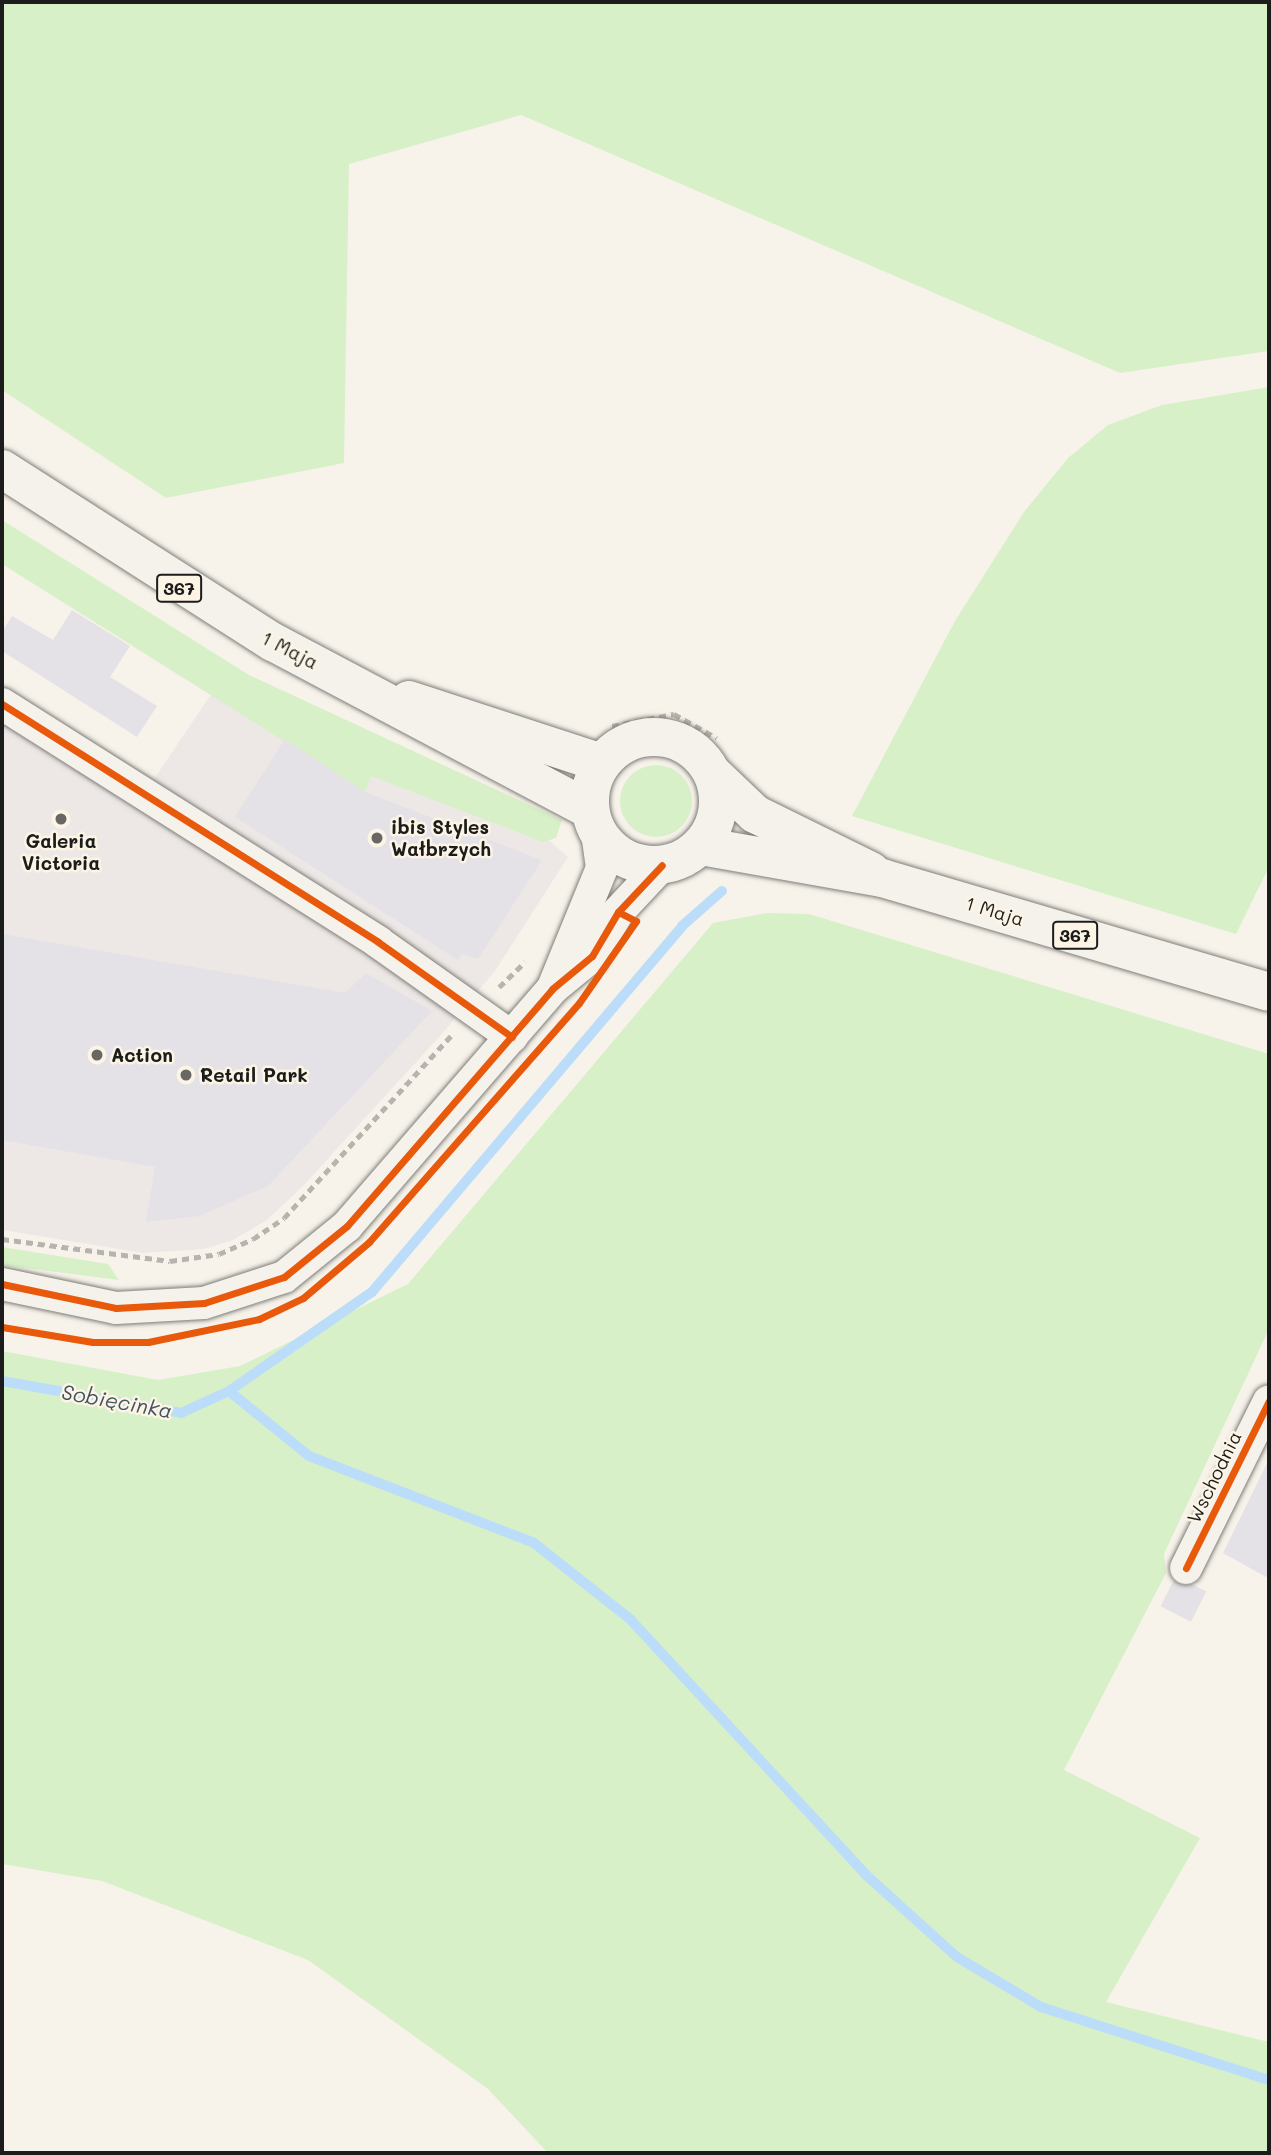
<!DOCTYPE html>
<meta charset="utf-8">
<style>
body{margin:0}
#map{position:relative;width:1271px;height:2155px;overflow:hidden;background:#f7f3ea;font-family:Mali,sans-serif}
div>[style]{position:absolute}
.built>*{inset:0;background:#ede8e6}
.green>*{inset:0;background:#d7f0c8}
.round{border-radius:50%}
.stream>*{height:10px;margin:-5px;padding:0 5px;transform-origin:5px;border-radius:5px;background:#bcddf9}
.building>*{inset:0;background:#e4e1e7;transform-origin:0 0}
.path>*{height:4.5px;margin-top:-2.25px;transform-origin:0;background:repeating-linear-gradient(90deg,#b6b4af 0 7px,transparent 0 12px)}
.roads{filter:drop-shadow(0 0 2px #7f7d79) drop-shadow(0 0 2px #7f7d79)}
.street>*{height:32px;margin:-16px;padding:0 16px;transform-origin:16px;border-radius:16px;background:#f5f2ec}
.primary>*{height:38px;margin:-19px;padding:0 19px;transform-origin:19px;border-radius:19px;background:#f5f2ec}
.primary>.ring{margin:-19px;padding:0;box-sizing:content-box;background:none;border:38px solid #f5f2ec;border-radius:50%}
.cycleway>*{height:7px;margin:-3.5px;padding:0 3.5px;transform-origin:3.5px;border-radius:3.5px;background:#e8590c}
.dots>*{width:19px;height:19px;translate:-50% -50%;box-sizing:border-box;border:4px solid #fcf5e5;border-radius:50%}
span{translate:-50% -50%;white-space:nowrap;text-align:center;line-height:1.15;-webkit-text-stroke:5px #fcf5e5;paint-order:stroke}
.shield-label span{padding:2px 5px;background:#fcf5e5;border:2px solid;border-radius:5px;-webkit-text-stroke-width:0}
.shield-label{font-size:18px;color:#1c1c1c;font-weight:700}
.street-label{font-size:19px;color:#1c1c1c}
.poi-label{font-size:19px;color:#1c1c1c;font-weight:700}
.left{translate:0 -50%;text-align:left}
.water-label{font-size:21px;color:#445360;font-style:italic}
.frame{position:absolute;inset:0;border:4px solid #1c1c1c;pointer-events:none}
</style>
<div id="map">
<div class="built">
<i style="clip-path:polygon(2px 685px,154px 779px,212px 693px,276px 734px,550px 841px,568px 857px,495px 971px,440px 1036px,302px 1187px,267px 1220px,233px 1240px,204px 1249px,143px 1253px,2px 1230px)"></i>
</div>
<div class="green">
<i style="clip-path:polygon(2px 2px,1269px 2px,1269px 351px,1120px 373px,521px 115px,349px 164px,344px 463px,166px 498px,2px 390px)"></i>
<i style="clip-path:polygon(1269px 387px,1269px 867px,1236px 934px,852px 816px,955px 621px,1024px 512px,1068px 458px,1108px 425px,1162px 405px)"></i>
<i style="clip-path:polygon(2px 520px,249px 675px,562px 820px,556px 838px,543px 842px,371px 776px,365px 792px,2px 564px)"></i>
<i class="round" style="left:620px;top:765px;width:72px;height:72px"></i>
<i style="clip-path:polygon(767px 913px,809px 914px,1269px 1054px,1269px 1329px,1164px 1554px,1166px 1573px,1064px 1770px,1200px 1838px,1106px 2002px,1269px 2042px,1269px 2153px,548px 2153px,488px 2089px,308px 1960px,102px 1881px,2px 1864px,2px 1351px,158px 1380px,240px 1366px,408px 1284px,713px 923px)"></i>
<i style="clip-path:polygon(2px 1247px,108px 1264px,119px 1280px,2px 1265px)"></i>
</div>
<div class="stream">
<i style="left:2px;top:1381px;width:182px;rotate:10.1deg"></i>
<i style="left:181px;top:1413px;width:53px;rotate:-24.6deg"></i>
<i style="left:229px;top:1391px;width:174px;rotate:-34.7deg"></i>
<i style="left:372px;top:1292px;width:480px;rotate:-49.7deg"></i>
<i style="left:682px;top:926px;width:53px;rotate:-41.2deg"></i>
<i style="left:229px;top:1391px;width:103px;rotate:39.1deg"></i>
<i style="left:309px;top:1456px;width:241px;rotate:21.1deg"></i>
<i style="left:534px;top:1543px;width:122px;rotate:38.4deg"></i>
<i style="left:630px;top:1619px;width:347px;rotate:47.3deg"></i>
<i style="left:865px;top:1874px;width:124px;rotate:42.1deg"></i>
<i style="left:957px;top:1957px;width:98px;rotate:30.8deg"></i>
<i style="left:1041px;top:2007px;width:239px;rotate:17.8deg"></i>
</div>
<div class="building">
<i style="clip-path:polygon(72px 610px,130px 646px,110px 677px,157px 706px,137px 737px,2px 651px,2px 632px,12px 616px,53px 640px)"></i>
<i style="clip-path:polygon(285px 739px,365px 792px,542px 860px,478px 959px,462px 954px,458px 960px,235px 817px)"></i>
<i style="clip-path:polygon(2px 934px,345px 993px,366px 973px,432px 1011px,268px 1186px,199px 1216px,146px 1222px,155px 1167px,2px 1140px)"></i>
<i style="clip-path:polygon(1269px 1459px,1269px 1576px,1266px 1577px,1223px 1553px)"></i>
<i style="left:1176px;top:1576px;width:34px;height:34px;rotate:27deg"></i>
</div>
<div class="path">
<i style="left:612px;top:726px;width:63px;rotate:-11deg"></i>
<i style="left:674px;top:714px;width:49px;rotate:29.2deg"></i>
<i style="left:499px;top:987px;width:36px;rotate:-44deg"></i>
<i style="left:2px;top:1239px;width:169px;rotate:7.5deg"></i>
<i style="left:170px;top:1261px;width:49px;rotate:-8.1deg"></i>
<i style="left:219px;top:1254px;width:37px;rotate:-24deg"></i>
<i style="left:253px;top:1239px;width:37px;rotate:-34deg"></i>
<i style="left:284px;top:1218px;width:247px;rotate:-47.5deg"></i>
</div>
<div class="roads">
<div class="street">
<i style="left:2px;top:704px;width:445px;rotate:32.3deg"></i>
<i style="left:378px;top:942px;width:164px;rotate:35.3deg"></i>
<i style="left:554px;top:985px;width:126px;rotate:-67.7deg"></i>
<i style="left:602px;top:868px;width:37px;rotate:-98deg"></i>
<i style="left:2px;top:1284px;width:116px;rotate:11.9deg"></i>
<i style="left:116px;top:1308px;width:88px;rotate:-3.3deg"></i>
<i style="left:204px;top:1303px;width:84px;rotate:-18deg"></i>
<i style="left:284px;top:1277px;width:81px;rotate:-39deg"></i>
<i style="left:347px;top:1226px;width:313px;rotate:-49.1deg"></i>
<i style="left:552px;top:989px;width:52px;rotate:-39.5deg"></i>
<i style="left:592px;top:956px;width:51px;rotate:-59.4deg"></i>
<i style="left:618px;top:912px;width:64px;rotate:-46.9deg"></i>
<i style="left:1186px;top:1568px;width:186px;rotate:-63.6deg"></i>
</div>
<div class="primary">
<i style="left:2px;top:469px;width:322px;rotate:32.6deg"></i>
<i style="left:273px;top:642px;width:359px;rotate:27.9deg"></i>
<i style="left:409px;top:700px;width:203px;rotate:18.1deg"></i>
<i class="ring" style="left:590px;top:737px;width:90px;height:90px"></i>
<i style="left:713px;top:774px;width:58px;rotate:43.6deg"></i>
<i style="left:755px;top:814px;width:129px;rotate:26.2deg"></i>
<i style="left:701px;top:846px;width:184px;rotate:10deg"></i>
<i style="left:882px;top:878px;width:403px;rotate:16.4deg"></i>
</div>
</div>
<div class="cycleway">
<i style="left:2px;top:704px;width:445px;rotate:32.3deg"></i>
<i style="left:378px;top:942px;width:164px;rotate:35.3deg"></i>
<i style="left:2px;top:1284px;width:116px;rotate:11.9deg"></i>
<i style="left:116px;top:1308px;width:88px;rotate:-3.3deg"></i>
<i style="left:204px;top:1303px;width:84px;rotate:-18deg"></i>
<i style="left:284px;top:1277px;width:81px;rotate:-39deg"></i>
<i style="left:347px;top:1226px;width:313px;rotate:-49.1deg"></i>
<i style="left:552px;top:989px;width:52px;rotate:-39.5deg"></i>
<i style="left:592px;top:956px;width:51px;rotate:-59.4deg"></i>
<i style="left:618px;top:912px;width:64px;rotate:-46.9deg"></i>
<i style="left:2px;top:1327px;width:92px;rotate:9.4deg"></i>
<i style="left:93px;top:1342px;width:55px"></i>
<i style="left:148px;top:1342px;width:113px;rotate:-11.7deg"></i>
<i style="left:259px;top:1319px;width:49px;rotate:-25.5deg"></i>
<i style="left:303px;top:1298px;width:87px;rotate:-40.3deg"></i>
<i style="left:369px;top:1242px;width:318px;rotate:-48.7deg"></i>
<i style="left:579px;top:1003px;width:100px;rotate:-55.2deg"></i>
<i style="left:636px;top:921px;width:20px;rotate:-153deg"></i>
<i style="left:1186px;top:1568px;width:186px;rotate:-63.6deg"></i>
</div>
<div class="dots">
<i style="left:61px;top:819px;background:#696764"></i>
<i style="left:377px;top:838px;background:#696764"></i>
<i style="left:97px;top:1055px;background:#696764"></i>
<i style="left:186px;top:1075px;background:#696764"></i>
</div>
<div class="shield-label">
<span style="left:179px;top:588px">367</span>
<span style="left:1075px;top:935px">367</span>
</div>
<div class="street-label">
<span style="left:290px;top:650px;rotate:27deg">1 Maja</span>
<span style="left:995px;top:911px;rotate:17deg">1 Maja</span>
<span style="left:1214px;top:1477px;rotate:-64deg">Wschodnia</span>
</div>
<div class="poi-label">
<span class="left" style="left:391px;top:838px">ibis Styles<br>Wałbrzych</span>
<span style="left:61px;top:852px">Galeria<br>Victoria</span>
<span class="left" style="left:111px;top:1055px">Action</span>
<span class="left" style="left:200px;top:1075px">Retail Park</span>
</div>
<div class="water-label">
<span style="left:117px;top:1401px;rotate:10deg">Sobięcinka</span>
</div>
<div class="frame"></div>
</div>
